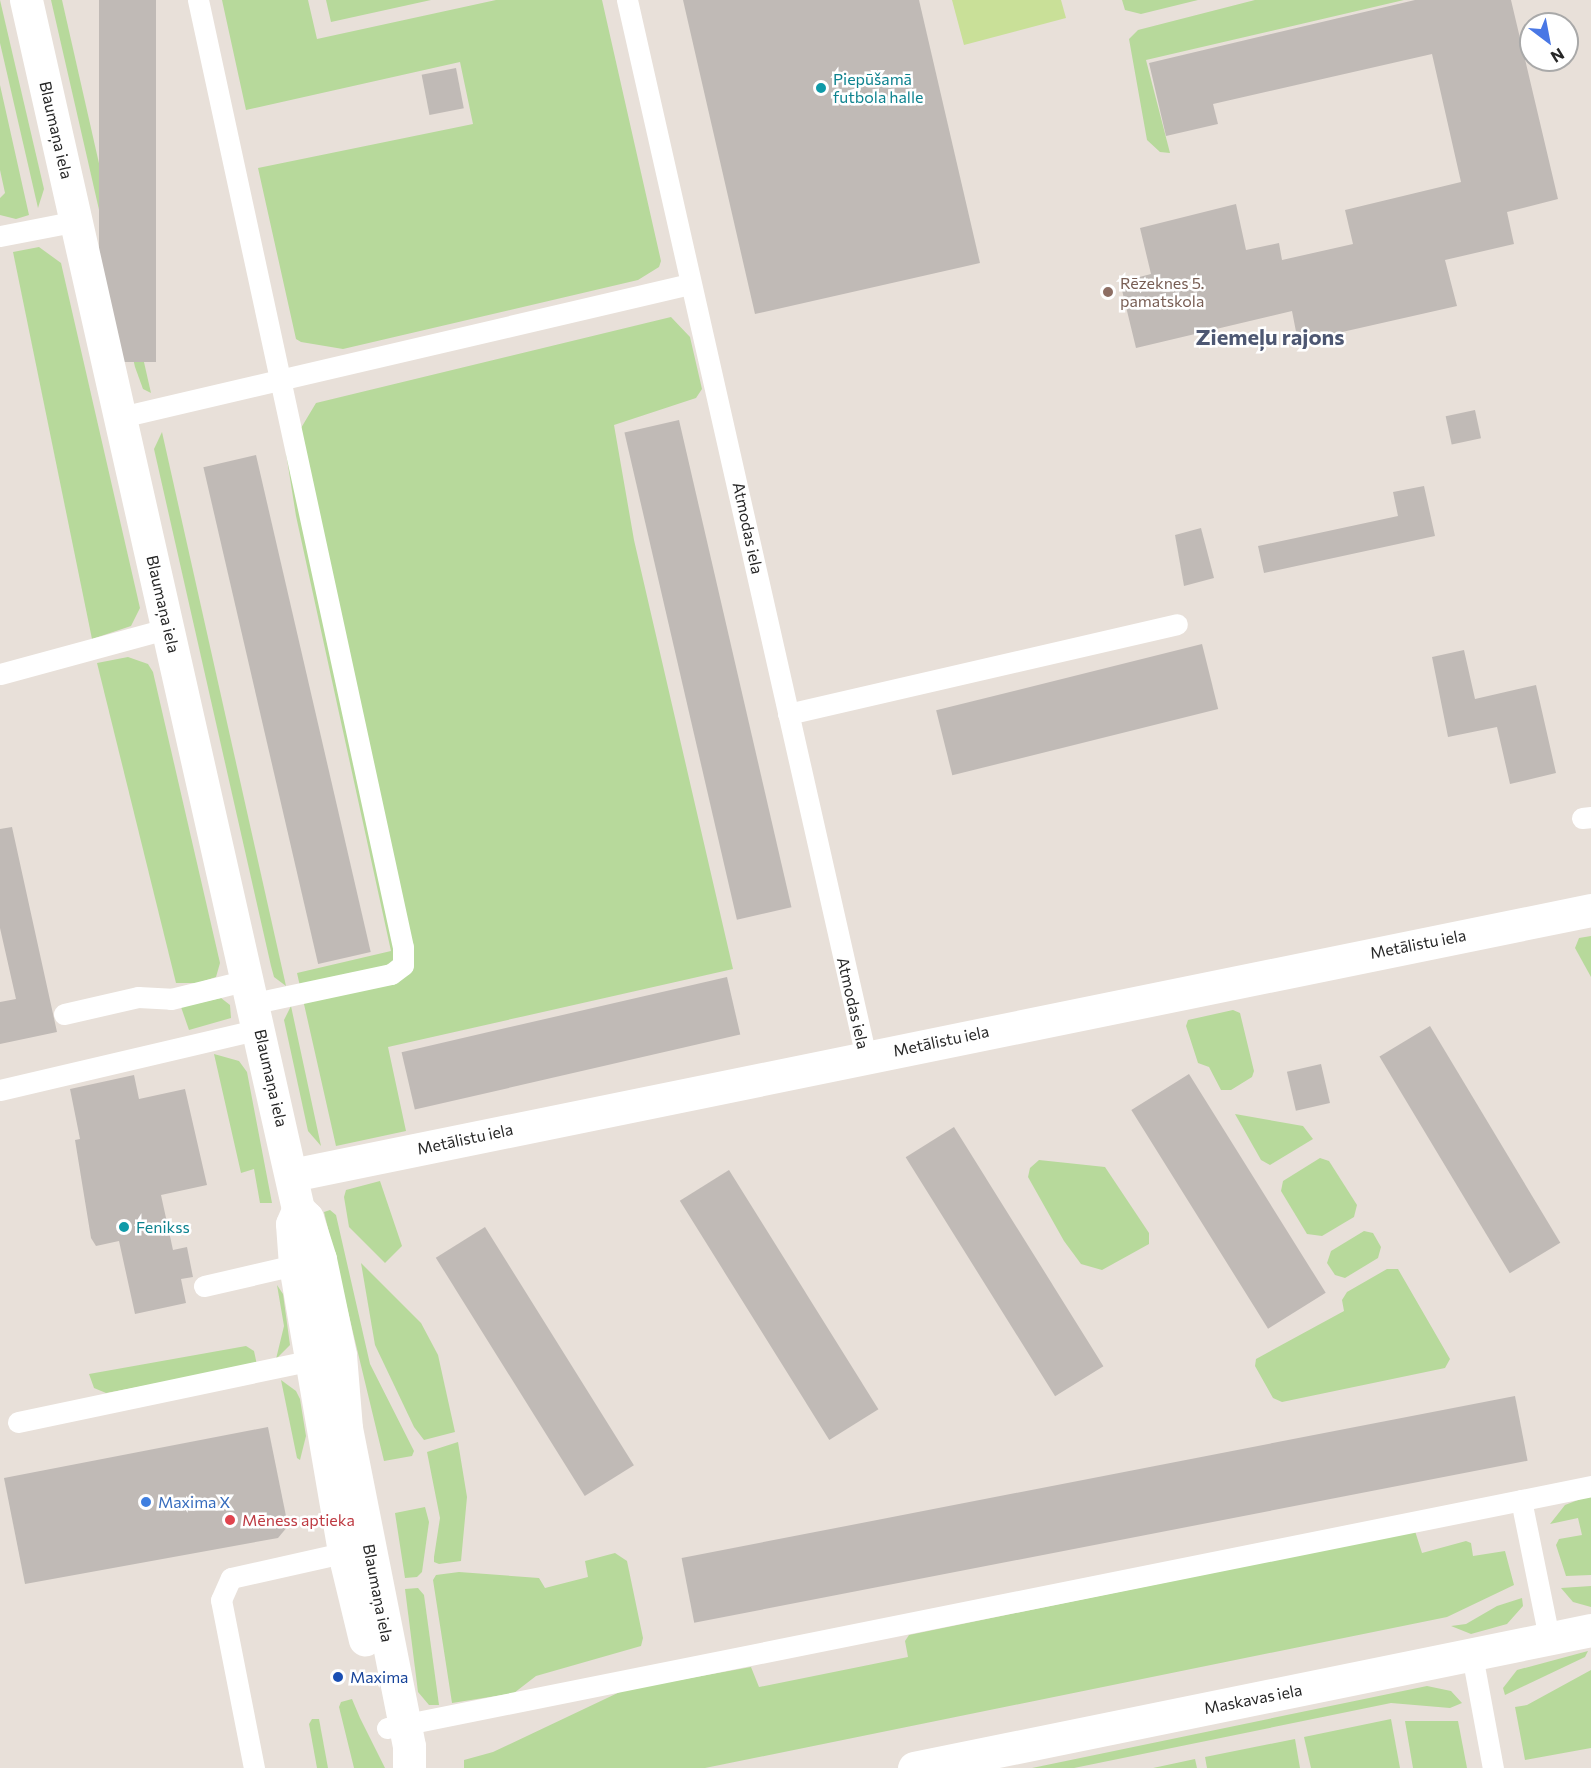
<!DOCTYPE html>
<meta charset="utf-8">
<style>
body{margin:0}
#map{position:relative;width:1591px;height:1768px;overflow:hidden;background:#e8e0d9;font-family:Commissioner,sans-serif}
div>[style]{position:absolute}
.green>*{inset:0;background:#b7d99b}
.pitch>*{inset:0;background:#c9e098}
.building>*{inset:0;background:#c0bab6;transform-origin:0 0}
.lane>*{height:21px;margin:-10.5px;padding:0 10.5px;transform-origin:10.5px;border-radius:10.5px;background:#fff}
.street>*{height:33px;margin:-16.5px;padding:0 16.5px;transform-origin:16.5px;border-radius:16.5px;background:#fff}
.dots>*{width:16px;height:16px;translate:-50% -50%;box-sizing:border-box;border:3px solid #fff;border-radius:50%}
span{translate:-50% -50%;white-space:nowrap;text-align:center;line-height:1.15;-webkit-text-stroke:5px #fff;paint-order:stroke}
.culture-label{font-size:16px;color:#0d838f}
.left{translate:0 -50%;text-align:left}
.street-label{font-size:16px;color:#272727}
.education-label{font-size:16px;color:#785e54}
.shop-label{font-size:16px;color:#366cbe}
.health-label{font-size:16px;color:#be3a42}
.transit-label{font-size:16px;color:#164399}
.district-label{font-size:22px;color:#4d5772;font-weight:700}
.north{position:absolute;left:1519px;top:12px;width:60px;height:60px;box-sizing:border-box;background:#fff;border:2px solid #a9a9a9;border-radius:50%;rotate:148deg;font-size:16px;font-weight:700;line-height:24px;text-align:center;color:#272727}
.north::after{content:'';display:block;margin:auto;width:21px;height:27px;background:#4977e5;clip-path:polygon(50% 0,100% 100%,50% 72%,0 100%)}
</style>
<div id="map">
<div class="green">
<i style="clip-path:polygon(0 0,44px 189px,38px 208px,0 43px)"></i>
<i style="clip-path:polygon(51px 0,62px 0,151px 393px,143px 389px,135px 367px)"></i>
<i style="clip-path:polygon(222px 0,308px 0,317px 39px,496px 0,602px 0,661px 261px,659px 267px,638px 280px,343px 349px,301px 342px,296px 339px,258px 168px,473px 124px,460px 62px,246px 110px)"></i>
<i style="clip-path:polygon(326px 0,431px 0,331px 22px)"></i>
<i style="clip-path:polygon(1122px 0,1198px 0,1141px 14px,1125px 10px)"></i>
<i style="clip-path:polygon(1255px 0,1404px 0,1146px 60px,1170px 153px,1160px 152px,1147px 140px,1129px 39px,1138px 30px)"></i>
<i style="clip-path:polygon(0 85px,29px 215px,16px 219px,0 215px,0 198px,5px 193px,0 170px)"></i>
<i style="clip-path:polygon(39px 247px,61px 263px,140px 608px,131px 626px,92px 639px,13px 252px)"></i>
<i style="clip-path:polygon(671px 317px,690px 337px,702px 389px,696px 398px,614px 425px,634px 540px,733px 969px,388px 1047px,406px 1131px,336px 1146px,297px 973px,391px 951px,296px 516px,286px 453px,316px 403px)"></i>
<i style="clip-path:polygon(162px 432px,286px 986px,274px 977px,271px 966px,154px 449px)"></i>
<i style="clip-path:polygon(128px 657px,148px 664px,153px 672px,220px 963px,216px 977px,198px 983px,176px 983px,97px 663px)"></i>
<i style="clip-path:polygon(1591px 936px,1591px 977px,1575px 948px,1579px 938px)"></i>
<i style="clip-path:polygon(221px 998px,230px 1005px,231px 1018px,189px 1030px,181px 1007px)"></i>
<i style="clip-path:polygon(291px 1006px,321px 1146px,308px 1131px,284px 1020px)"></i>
<i style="clip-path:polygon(1233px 1010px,1240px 1013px,1254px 1071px,1252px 1077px,1231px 1090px,1221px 1090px,1209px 1067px,1198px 1063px,1186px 1026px,1188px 1020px)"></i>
<i style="clip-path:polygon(214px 1054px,239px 1061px,247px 1072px,272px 1203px,260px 1203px,254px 1169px,241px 1173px)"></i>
<i style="clip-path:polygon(1235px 1114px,1303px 1126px,1313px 1139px,1270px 1165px,1261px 1160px)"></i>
<i style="clip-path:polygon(1320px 1158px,1329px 1161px,1357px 1205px,1354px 1217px,1322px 1236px,1307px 1234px,1281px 1191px,1283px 1181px)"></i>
<i style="clip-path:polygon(1039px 1160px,1105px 1167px,1149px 1233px,1149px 1244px,1102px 1270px,1081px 1264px,1064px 1241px,1028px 1177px,1030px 1168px)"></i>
<i style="clip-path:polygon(380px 1181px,402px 1246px,385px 1263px,349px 1227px,344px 1197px,346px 1190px)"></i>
<i style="clip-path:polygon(330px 1210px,336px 1215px,370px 1364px,414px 1451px,412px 1456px,384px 1461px,324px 1212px)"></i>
<i style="clip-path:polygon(1364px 1231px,1373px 1233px,1381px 1247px,1378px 1258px,1345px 1278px,1335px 1275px,1327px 1263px,1331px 1251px)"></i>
<i style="clip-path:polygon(361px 1263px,421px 1323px,438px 1355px,455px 1432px,424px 1440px,414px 1427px,375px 1345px)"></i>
<i style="clip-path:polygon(1387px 1269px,1398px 1269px,1450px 1359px,1445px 1368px,1282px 1402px,1273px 1398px,1255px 1366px,1256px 1359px,1344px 1311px,1342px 1300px,1347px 1292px)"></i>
<i style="clip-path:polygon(277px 1285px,283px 1294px,290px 1345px,276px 1359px,284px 1326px)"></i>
<i style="clip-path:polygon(246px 1346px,254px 1351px,257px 1365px,106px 1393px,94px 1388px,89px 1374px)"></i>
<i style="clip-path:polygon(281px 1380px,296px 1391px,300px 1399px,306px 1436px,300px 1460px,297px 1458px)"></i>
<i style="clip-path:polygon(458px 1442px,467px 1497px,461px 1561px,439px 1564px,434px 1562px,434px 1557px,440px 1518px,427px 1452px)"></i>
<i style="clip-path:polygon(1591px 1495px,1591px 1575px,1566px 1576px,1556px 1545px,1559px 1539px,1582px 1535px,1578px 1518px,1550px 1524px,1565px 1505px)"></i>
<i style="clip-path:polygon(425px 1507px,429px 1522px,422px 1572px,417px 1577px,405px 1578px,395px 1513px)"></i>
<i style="clip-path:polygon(1415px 1531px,1422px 1553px,1466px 1541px,1471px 1543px,1473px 1556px,1505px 1551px,1514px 1585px,1447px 1617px,705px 1768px,464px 1768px,464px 1760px,493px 1752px,624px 1690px,751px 1667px,759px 1687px,908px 1657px,905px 1641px,909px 1635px)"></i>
<i style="clip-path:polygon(615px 1553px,627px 1561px,643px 1638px,641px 1646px,536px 1676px,514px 1693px,452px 1703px,433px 1580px,436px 1575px,459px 1572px,539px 1578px,545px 1588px,588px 1577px,585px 1561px)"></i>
<i style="clip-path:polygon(1591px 1586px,1591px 1607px,1573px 1602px,1561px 1588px)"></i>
<i style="clip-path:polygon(418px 1588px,424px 1595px,439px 1705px,429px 1705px,418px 1692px,405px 1589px)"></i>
<i style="clip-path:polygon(1522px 1598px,1523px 1606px,1507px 1624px,1471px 1634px,1451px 1626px,1466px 1624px,1497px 1606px)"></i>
<i style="clip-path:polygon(1588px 1651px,1585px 1657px,1505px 1695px,1503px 1688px,1517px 1670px)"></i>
<i style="clip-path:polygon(1591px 1670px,1591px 1748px,1525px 1760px,1515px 1707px,1527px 1705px)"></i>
<i style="clip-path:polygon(1427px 1686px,1451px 1691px,1462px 1703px,1450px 1708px,1391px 1703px,1074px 1768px,1032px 1768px)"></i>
<i style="clip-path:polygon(352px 1699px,360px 1718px,385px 1768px,354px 1768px,339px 1707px,341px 1702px)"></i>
<i style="clip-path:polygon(312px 1719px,319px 1719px,328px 1768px,317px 1768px,309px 1724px)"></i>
<i style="clip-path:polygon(1391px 1719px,1400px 1768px,1311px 1768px,1304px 1737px)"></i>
<i style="clip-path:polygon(1405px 1721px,1458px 1721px,1467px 1768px,1413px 1768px)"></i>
<i style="clip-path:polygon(1295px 1739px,1300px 1768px,1207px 1768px,1205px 1757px)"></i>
<i style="clip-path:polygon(1195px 1759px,1197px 1768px,1153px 1768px)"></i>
</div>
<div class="pitch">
<i style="clip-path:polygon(952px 0,1061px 0,1066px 18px,964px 45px)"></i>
</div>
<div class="building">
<i style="left:99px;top:0;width:57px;height:362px"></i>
<i style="clip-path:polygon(683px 0,919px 0,980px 263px,755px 314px)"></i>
<i style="clip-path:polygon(1415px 0,1511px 0,1558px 199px,1507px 212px,1514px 244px,1445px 260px,1457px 306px,1298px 342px,1292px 311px,1136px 348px,1120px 282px,1151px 274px,1140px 228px,1236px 204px,1246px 250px,1279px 243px,1282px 260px,1353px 244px,1345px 210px,1461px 182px,1432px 54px,1213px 104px,1218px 124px,1166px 136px,1149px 63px)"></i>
<i style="left:456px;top:68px;width:41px;height:35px;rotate:79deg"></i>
<i style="left:1475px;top:410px;width:29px;height:30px;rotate:78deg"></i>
<i style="left:679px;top:420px;width:500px;height:56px;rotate:77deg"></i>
<i style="left:256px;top:455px;width:510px;height:54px;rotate:77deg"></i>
<i style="clip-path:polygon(1424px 486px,1435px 536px,1264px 573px,1258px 546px,1398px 516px,1393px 492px)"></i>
<i style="clip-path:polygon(1201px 528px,1214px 578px,1184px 586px,1175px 535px)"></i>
<i style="left:1202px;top:644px;width:67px;height:274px;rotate:76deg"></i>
<i style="clip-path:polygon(1464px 650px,1475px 699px,1536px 685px,1556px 773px,1510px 784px,1497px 727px,1448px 737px,1432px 657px)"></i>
<i style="clip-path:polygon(12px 827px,57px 1032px,0 1044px,0 1002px,16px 999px,0 928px,0 829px)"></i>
<i style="left:727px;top:977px;width:59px;height:334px;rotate:77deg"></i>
<i style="left:1430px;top:1026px;width:253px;height:59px;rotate:59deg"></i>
<i style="left:1321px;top:1064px;width:40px;height:35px;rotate:77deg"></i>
<i style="left:1189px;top:1074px;width:258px;height:68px;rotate:58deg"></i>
<i style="clip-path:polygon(134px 1075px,139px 1099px,185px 1089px,207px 1185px,161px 1195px,173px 1250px,187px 1247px,193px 1277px,181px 1279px,186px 1303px,135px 1314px,119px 1241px,96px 1246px,91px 1238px,75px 1140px,80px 1139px,70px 1089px)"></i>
<i style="left:954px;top:1127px;width:282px;height:57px;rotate:58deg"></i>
<i style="left:729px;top:1170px;width:282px;height:58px;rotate:58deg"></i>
<i style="left:485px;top:1227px;width:281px;height:58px;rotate:58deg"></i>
<i style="left:1515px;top:1396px;width:66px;height:849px;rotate:79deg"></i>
<i style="clip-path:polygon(268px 1427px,288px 1526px,278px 1538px,25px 1584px,4px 1478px)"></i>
</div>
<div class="lane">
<i style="left:198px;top:0;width:969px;rotate:77.79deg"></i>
<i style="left:403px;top:947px;width:18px;rotate:90deg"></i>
<i style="left:403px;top:965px;width:15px;rotate:143deg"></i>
<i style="left:391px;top:974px;width:140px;rotate:168deg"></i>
<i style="left:627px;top:0;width:1084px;rotate:77.26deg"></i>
<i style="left:0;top:236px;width:78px;rotate:-11deg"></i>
<i style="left:121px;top:417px;width:584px;rotate:-13.16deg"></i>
<i style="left:0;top:674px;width:175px;rotate:-15.2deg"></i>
<i style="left:788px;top:714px;width:399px;rotate:-13deg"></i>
<i style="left:1582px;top:818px;width:9px;rotate:-6deg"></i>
<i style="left:64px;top:1014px;width:76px;rotate:-12.9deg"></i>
<i style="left:138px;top:997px;width:33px;rotate:3deg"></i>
<i style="left:171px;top:999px;width:79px;rotate:-13.9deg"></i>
<i style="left:0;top:1090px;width:267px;rotate:-13.2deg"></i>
<i style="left:204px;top:1286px;width:93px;rotate:-13deg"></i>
<i style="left:18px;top:1422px;width:312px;rotate:-11.9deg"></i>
<i style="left:1521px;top:1500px;width:141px;rotate:78.5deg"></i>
<i style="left:1472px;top:1655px;width:115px;rotate:79.5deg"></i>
<i style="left:387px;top:1728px;width:1228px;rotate:-11.36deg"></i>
<i style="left:254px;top:1768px;width:171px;rotate:-101.1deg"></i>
<i style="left:221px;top:1600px;width:24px;rotate:-66deg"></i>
<i style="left:231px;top:1578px;width:128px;rotate:-12.6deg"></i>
</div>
<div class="street">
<i style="left:26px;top:0;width:1239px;rotate:77.32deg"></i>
<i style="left:298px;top:1209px;width:13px;rotate:45deg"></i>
<i style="left:307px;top:1218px;width:43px;rotate:72.4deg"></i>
<i style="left:320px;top:1259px;width:98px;rotate:78.2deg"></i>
<i style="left:340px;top:1355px;width:73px;rotate:85.3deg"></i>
<i style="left:346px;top:1428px;width:324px;rotate:78.8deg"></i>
<i style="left:409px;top:1746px;width:22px;rotate:90deg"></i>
<i style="left:292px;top:1175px;width:1326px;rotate:-11.53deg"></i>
<i style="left:298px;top:1210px;width:15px;rotate:113deg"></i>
<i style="left:292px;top:1224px;width:41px;rotate:85.8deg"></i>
<i style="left:295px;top:1265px;width:292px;rotate:80.3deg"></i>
<i style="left:344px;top:1553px;width:89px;rotate:76.4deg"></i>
<i style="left:914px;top:1768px;width:691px;rotate:-11.52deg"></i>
</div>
<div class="dots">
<i style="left:821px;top:88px;background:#0f9aa8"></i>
<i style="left:1108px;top:292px;background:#8d6e63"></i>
<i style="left:124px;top:1227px;background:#0f9aa8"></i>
<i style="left:146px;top:1502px;background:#3f7fe0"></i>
<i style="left:230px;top:1520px;background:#e0444e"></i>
<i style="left:338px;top:1677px;background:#1a4fb4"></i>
</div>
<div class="culture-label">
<span class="left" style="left:833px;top:88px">Piepūšamā<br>futbola halle</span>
<span class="left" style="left:136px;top:1227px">Fenikss</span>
</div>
<div class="street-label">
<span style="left:56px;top:130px;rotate:77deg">Blaumaņa iela</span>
<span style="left:748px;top:528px;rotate:78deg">Atmodas iela</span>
<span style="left:163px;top:604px;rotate:77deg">Blaumaņa iela</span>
<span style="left:1418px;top:944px;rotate:-11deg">Metālistu iela</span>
<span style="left:853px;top:1003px;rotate:77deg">Atmodas iela</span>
<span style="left:941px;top:1041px;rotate:-12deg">Metālistu iela</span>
<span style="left:271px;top:1078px;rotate:77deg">Blaumaņa iela</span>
<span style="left:465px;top:1139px;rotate:-12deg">Metālistu iela</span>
<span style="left:378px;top:1593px;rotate:79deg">Blaumaņa iela</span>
<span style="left:1253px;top:1699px;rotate:-11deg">Maskavas iela</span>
</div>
<div class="education-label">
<span class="left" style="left:1120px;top:292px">Rēzeknes 5.<br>pamatskola</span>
</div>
<div class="shop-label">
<span class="left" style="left:158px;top:1502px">Maxima X</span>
</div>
<div class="health-label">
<span class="left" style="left:242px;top:1520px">Mēness aptieka</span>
</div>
<div class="transit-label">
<span class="left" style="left:350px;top:1677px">Maxima</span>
</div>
<div class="district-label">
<span style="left:1270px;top:337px">Ziemeļu rajons</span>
</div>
<div class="north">N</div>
</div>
